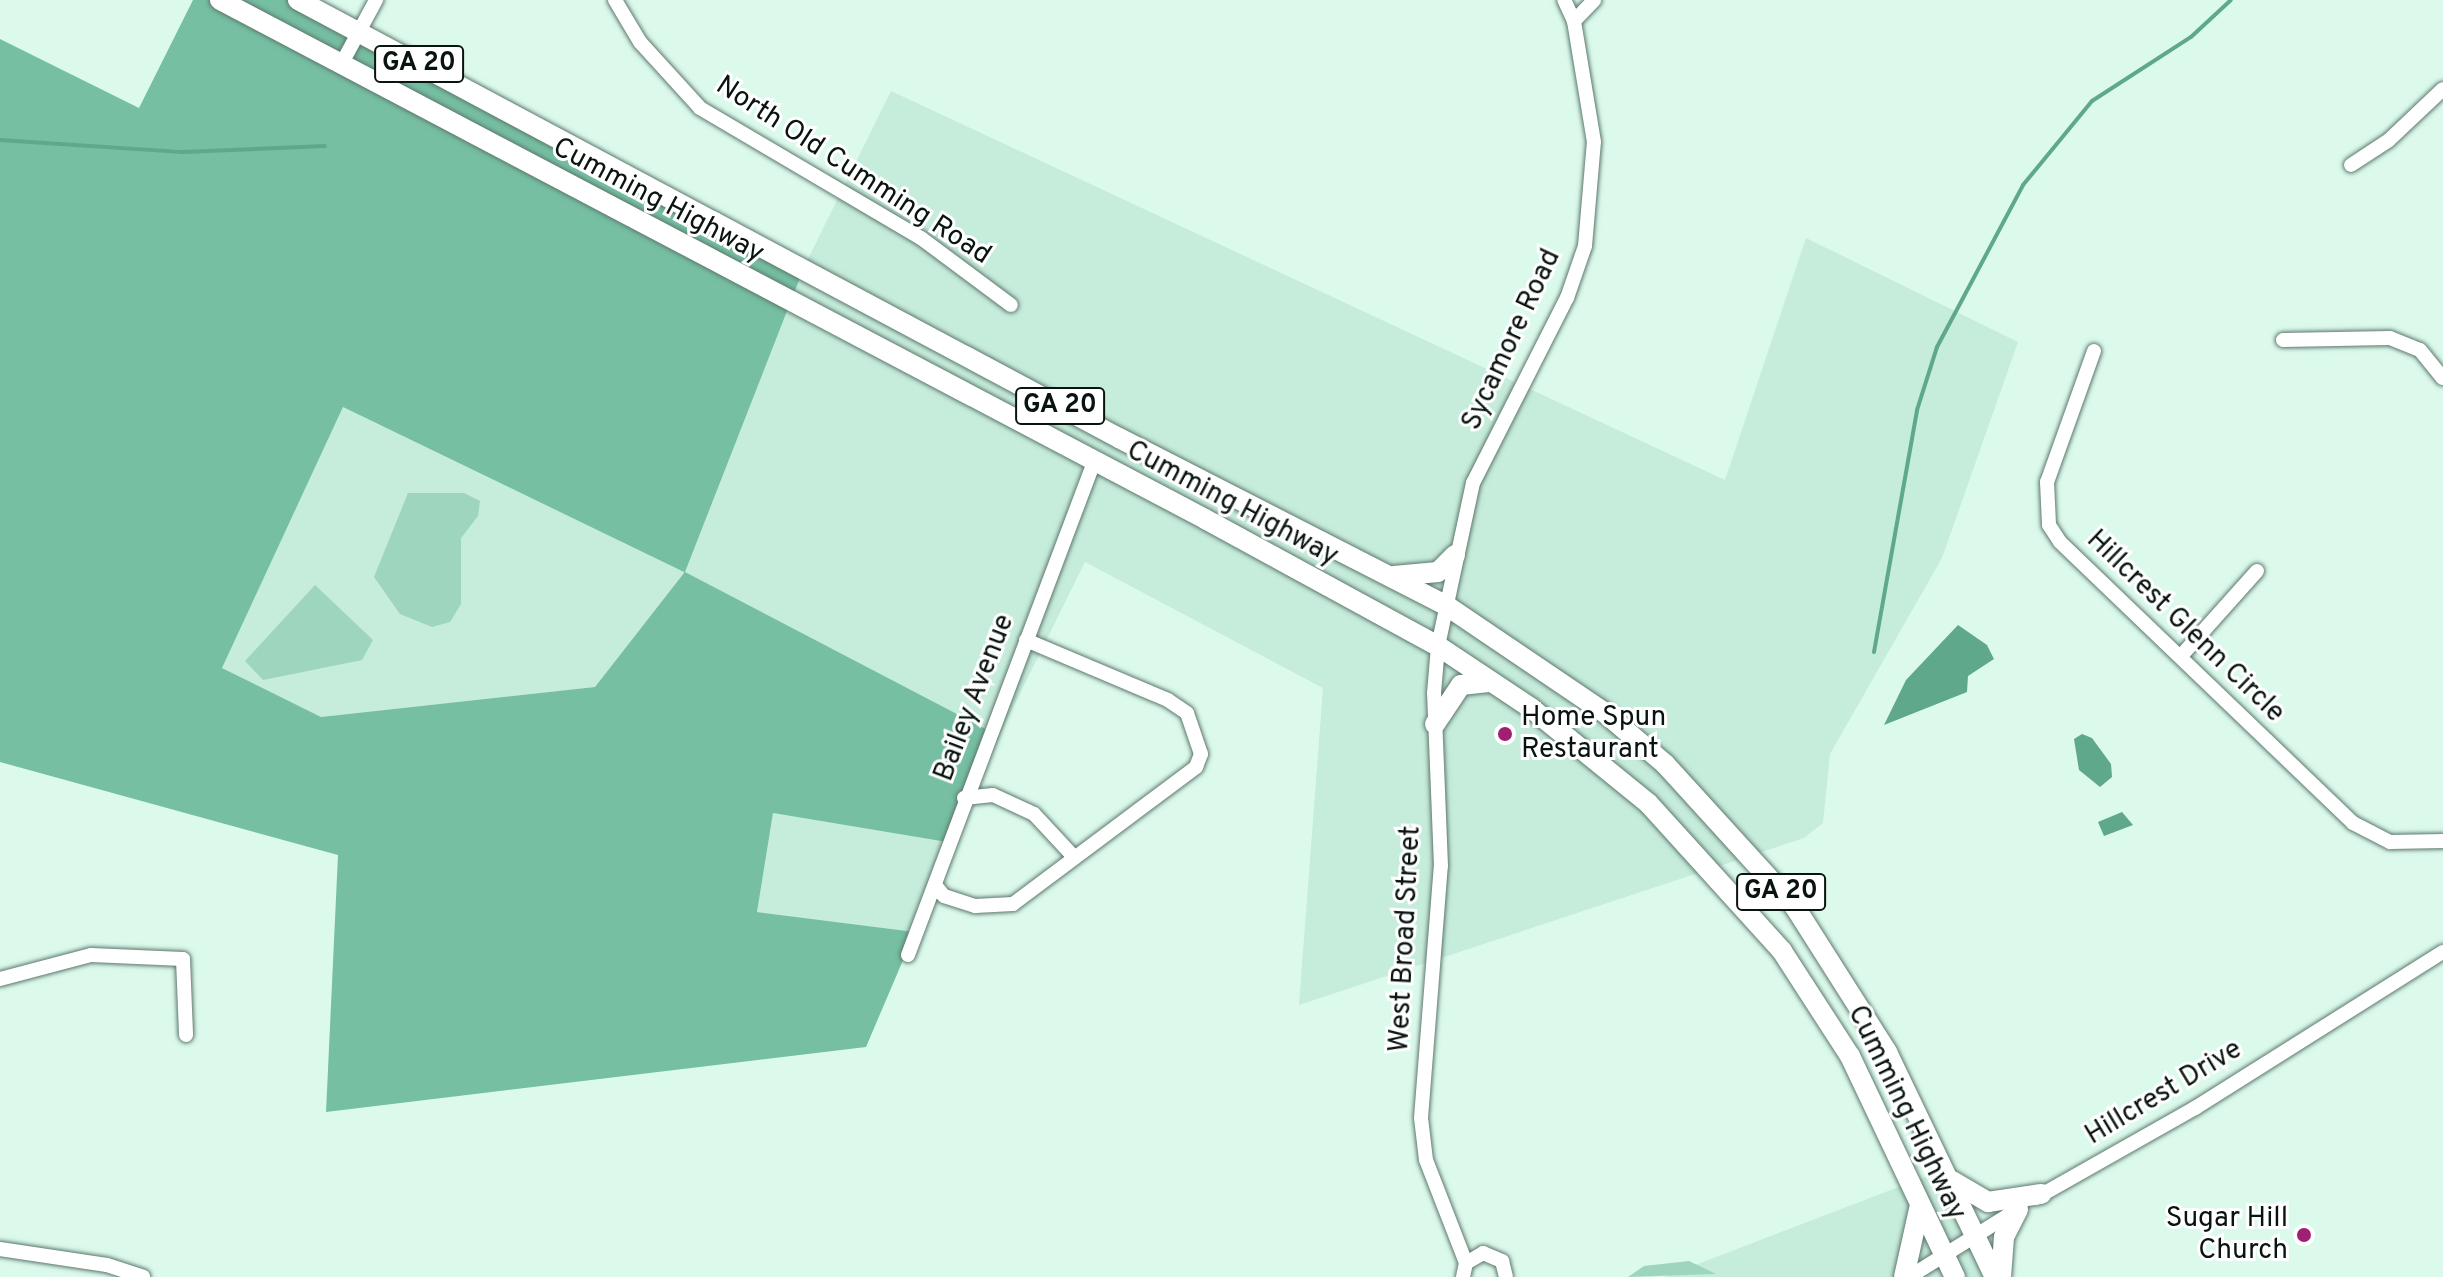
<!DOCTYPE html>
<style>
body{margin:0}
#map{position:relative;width:2443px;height:1277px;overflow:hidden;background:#dbfaec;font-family:Overpass,sans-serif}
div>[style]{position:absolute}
.built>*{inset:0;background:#c6ecdb}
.green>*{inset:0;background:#9dd5be}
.forest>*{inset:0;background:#76bfa2}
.water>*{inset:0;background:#5fa88c}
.stream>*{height:4px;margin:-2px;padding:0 2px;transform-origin:2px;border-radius:2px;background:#5fa88c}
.roads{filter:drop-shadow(0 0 2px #5d786d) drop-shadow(0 0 2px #5d786d)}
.minor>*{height:14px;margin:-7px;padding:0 7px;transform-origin:7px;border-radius:7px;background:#fff}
.highway>*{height:20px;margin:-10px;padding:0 10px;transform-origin:10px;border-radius:10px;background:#fff}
.dots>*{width:22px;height:22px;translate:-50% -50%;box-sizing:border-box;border:4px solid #fff;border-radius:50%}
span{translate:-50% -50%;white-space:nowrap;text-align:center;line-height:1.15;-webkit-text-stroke:6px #fff;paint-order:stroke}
.shield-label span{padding:2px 6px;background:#fff;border:2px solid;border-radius:6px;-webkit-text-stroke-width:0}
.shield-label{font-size:26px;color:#09130f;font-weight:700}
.street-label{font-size:28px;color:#09130f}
.poi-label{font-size:28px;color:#09130f}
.left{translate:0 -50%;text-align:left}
.right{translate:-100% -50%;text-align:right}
</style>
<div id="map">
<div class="built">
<i style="clip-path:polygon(891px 91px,1725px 480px,1806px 238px,2018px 342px,1942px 558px,1830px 754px,1823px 823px,1804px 838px,1299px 1005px,1323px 688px,1085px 562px,999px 736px,685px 573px,595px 687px,321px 717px,222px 668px,343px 407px,684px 572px,805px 265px)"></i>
<i style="clip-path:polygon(773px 813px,953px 843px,915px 932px,757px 912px)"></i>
<i style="clip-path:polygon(1943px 1170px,1990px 1277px,1664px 1277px)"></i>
</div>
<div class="green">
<i style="clip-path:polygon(408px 493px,464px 493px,480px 501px,478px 516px,461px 538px,461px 604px,450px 622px,432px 627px,400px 614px,374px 577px)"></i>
<i style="clip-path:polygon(315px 585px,373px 640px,362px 660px,263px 680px,245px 661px)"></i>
<i style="clip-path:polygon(1689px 1261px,1716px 1274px,1628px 1277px,1644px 1266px)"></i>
</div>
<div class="forest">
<i style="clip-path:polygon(evenodd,193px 0,310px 0,805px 265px,685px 572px,999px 736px,953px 843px,773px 813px,757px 912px,915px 932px,866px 1047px,326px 1112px,338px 855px,0 762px,0 39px,139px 108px,193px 0,343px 407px,684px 572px,684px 573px,595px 687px,321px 717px,222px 668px,343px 407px)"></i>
</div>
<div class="water">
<i style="clip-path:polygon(1958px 625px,1987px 645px,1994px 659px,1968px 676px,1967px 692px,1884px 725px,1906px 680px)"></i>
<i style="clip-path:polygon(2082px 734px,2092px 738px,2111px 764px,2112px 777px,2100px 787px,2079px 770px,2074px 739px)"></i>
<i style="clip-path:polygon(2122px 812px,2133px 825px,2104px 836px,2098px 822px)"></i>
</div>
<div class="stream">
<i style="left:0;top:140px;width:183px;rotate:3.8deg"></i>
<i style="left:183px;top:152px;width:142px;rotate:-2.4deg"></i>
<i style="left:1874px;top:652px;width:246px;rotate:-79.9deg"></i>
<i style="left:1917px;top:410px;width:66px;rotate:-72.4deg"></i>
<i style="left:1937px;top:347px;width:183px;rotate:-62deg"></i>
<i style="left:2023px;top:185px;width:109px;rotate:-50.6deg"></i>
<i style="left:2092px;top:101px;width:118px;rotate:-32.9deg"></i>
<i style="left:2191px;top:37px;width:54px;rotate:-42.8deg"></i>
</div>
<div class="roads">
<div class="minor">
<i style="left:615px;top:0;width:49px;rotate:59.2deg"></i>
<i style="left:640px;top:42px;width:89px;rotate:47.7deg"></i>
<i style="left:700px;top:108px;width:256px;rotate:30.5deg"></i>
<i style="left:921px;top:238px;width:112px;rotate:36.7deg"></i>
<i style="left:1574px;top:21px;width:29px;rotate:-46deg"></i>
<i style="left:342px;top:63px;width:72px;rotate:-61.6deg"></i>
<i style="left:2351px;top:165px;width:45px;rotate:-33.3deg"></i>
<i style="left:2389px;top:140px;width:74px;rotate:-43.4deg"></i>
<i style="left:2283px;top:340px;width:107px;rotate:-1.1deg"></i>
<i style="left:2390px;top:338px;width:32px;rotate:22deg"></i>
<i style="left:2420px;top:350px;width:36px;rotate:51deg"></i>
<i style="left:2094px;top:351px;width:139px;rotate:109.7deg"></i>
<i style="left:2047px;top:482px;width:43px;rotate:87.3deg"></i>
<i style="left:2049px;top:525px;width:20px;rotate:57deg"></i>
<i style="left:2060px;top:542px;width:406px;rotate:43.8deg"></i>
<i style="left:2353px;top:823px;width:42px;rotate:27.2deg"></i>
<i style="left:2390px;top:842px;width:53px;rotate:-1.1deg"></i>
<i style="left:2181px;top:656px;width:114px;rotate:-48.2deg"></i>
<i style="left:964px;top:798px;width:29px;rotate:-6deg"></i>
<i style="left:993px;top:795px;width:45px;rotate:24.9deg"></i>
<i style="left:1034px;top:814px;width:57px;rotate:47.1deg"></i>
<i style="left:935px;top:885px;width:14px;rotate:51deg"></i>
<i style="left:944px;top:896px;width:33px;rotate:18deg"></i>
<i style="left:975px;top:906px;width:38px;rotate:-3deg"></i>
<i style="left:1013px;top:904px;width:229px;rotate:-36.8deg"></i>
<i style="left:1196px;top:767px;width:14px;rotate:-69deg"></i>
<i style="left:1201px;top:754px;width:43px;rotate:-108.9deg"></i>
<i style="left:1187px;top:713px;width:23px;rotate:-146deg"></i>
<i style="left:1168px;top:700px;width:154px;rotate:-157.1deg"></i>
<i style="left:908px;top:955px;width:527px;rotate:-69.33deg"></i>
<i style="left:0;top:979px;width:94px;rotate:-14.8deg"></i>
<i style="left:91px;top:955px;width:92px;rotate:2.5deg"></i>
<i style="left:183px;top:959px;width:76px;rotate:87.7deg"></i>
<i style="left:2036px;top:1198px;width:183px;rotate:-29.5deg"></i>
<i style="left:2195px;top:1108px;width:293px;rotate:-32.2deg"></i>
<i style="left:0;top:1249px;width:108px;rotate:8.5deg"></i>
<i style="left:107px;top:1265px;width:38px;rotate:18deg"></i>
<i style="left:1466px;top:1263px;width:110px;rotate:-111.2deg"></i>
<i style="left:1426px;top:1160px;width:42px;rotate:-96.8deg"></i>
<i style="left:1421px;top:1118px;width:253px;rotate:-85.5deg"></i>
<i style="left:1441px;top:866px;width:173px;rotate:-92.3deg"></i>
<i style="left:1434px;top:693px;width:47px;rotate:-85.1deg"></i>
<i style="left:1438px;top:646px;width:167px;rotate:-77.9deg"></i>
<i style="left:1473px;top:483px;width:208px;rotate:-63.1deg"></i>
<i style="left:1567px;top:298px;width:55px;rotate:-70.9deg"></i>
<i style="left:1585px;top:246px;width:104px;rotate:-85.1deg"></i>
<i style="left:1594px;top:142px;width:123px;rotate:-99.4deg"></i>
<i style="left:1574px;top:21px;width:23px;rotate:-115deg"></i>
<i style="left:1463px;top:1277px;width:14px;rotate:-78deg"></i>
<i style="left:1466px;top:1263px;width:20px;rotate:-30deg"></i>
<i style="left:1483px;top:1253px;width:21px;rotate:23deg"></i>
<i style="left:1502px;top:1261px;width:16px;rotate:76deg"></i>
<i style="left:1909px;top:1277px;width:125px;rotate:-31.9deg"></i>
</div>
<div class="highway">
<i style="left:220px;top:0;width:1113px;rotate:27.78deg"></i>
<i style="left:1205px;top:519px;width:265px;rotate:28.6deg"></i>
<i style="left:1438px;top:646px;width:112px;rotate:33.7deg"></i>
<i style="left:1531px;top:708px;width:151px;rotate:39.1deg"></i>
<i style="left:1648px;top:803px;width:200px;rotate:47.8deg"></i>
<i style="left:1782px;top:951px;width:125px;rotate:57.1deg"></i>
<i style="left:1850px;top:1056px;width:245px;rotate:64.6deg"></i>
<i style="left:298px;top:0;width:931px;rotate:28.08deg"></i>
<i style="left:1119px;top:438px;width:369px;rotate:27.1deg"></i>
<i style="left:1447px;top:606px;width:191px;rotate:34.1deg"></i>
<i style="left:1605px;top:713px;width:79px;rotate:40.4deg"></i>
<i style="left:1665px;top:764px;width:193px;rotate:47.7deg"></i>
<i style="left:1795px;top:907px;width:172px;rotate:57.6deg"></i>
<i style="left:1887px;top:1052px;width:250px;rotate:64.4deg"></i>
<i style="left:1394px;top:576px;width:44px;rotate:-5.2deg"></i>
<i style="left:1438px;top:572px;width:24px;rotate:-45deg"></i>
<i style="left:1435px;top:724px;width:47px;rotate:-56.3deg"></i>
<i style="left:1461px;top:685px;width:30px;rotate:-6deg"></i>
<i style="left:1952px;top:1181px;width:42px;rotate:30.3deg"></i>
<i style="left:1988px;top:1202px;width:54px;rotate:-8.6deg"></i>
<i style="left:1904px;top:1277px;width:74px;rotate:-77.5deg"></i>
<i style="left:2001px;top:1277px;width:40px;rotate:-85.7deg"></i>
<i style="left:2004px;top:1237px;width:31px;rotate:-63deg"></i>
</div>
</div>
<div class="dots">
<i style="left:1505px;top:734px;background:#9f2073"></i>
<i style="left:2304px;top:1235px;background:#9f2073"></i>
</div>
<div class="shield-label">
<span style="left:419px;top:64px">GA 20</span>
<span style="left:1060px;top:406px">GA 20</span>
<span style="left:1781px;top:892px">GA 20</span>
</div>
<div class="street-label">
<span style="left:853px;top:171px;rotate:33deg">North Old Cumming Road</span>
<span style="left:658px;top:201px;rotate:28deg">Cumming Highway</span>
<span style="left:1512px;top:340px;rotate:-65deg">Sycamore Road</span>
<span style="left:1232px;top:504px;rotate:28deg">Cumming Highway</span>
<span style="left:2185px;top:627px;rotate:44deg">Hillcrest Glenn Circle</span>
<span style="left:975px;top:698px;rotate:-69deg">Bailey Avenue</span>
<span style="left:1406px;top:939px;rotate:-87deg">West Broad Street</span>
<span style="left:2164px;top:1093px;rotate:-31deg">Hillcrest Drive</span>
<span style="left:1906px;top:1113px;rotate:64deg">Cumming Highway</span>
</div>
<div class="poi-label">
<span class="left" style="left:1521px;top:734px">Home Spun<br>Restaurant</span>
<span class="right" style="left:2288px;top:1235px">Sugar Hill<br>Church</span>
</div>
</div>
